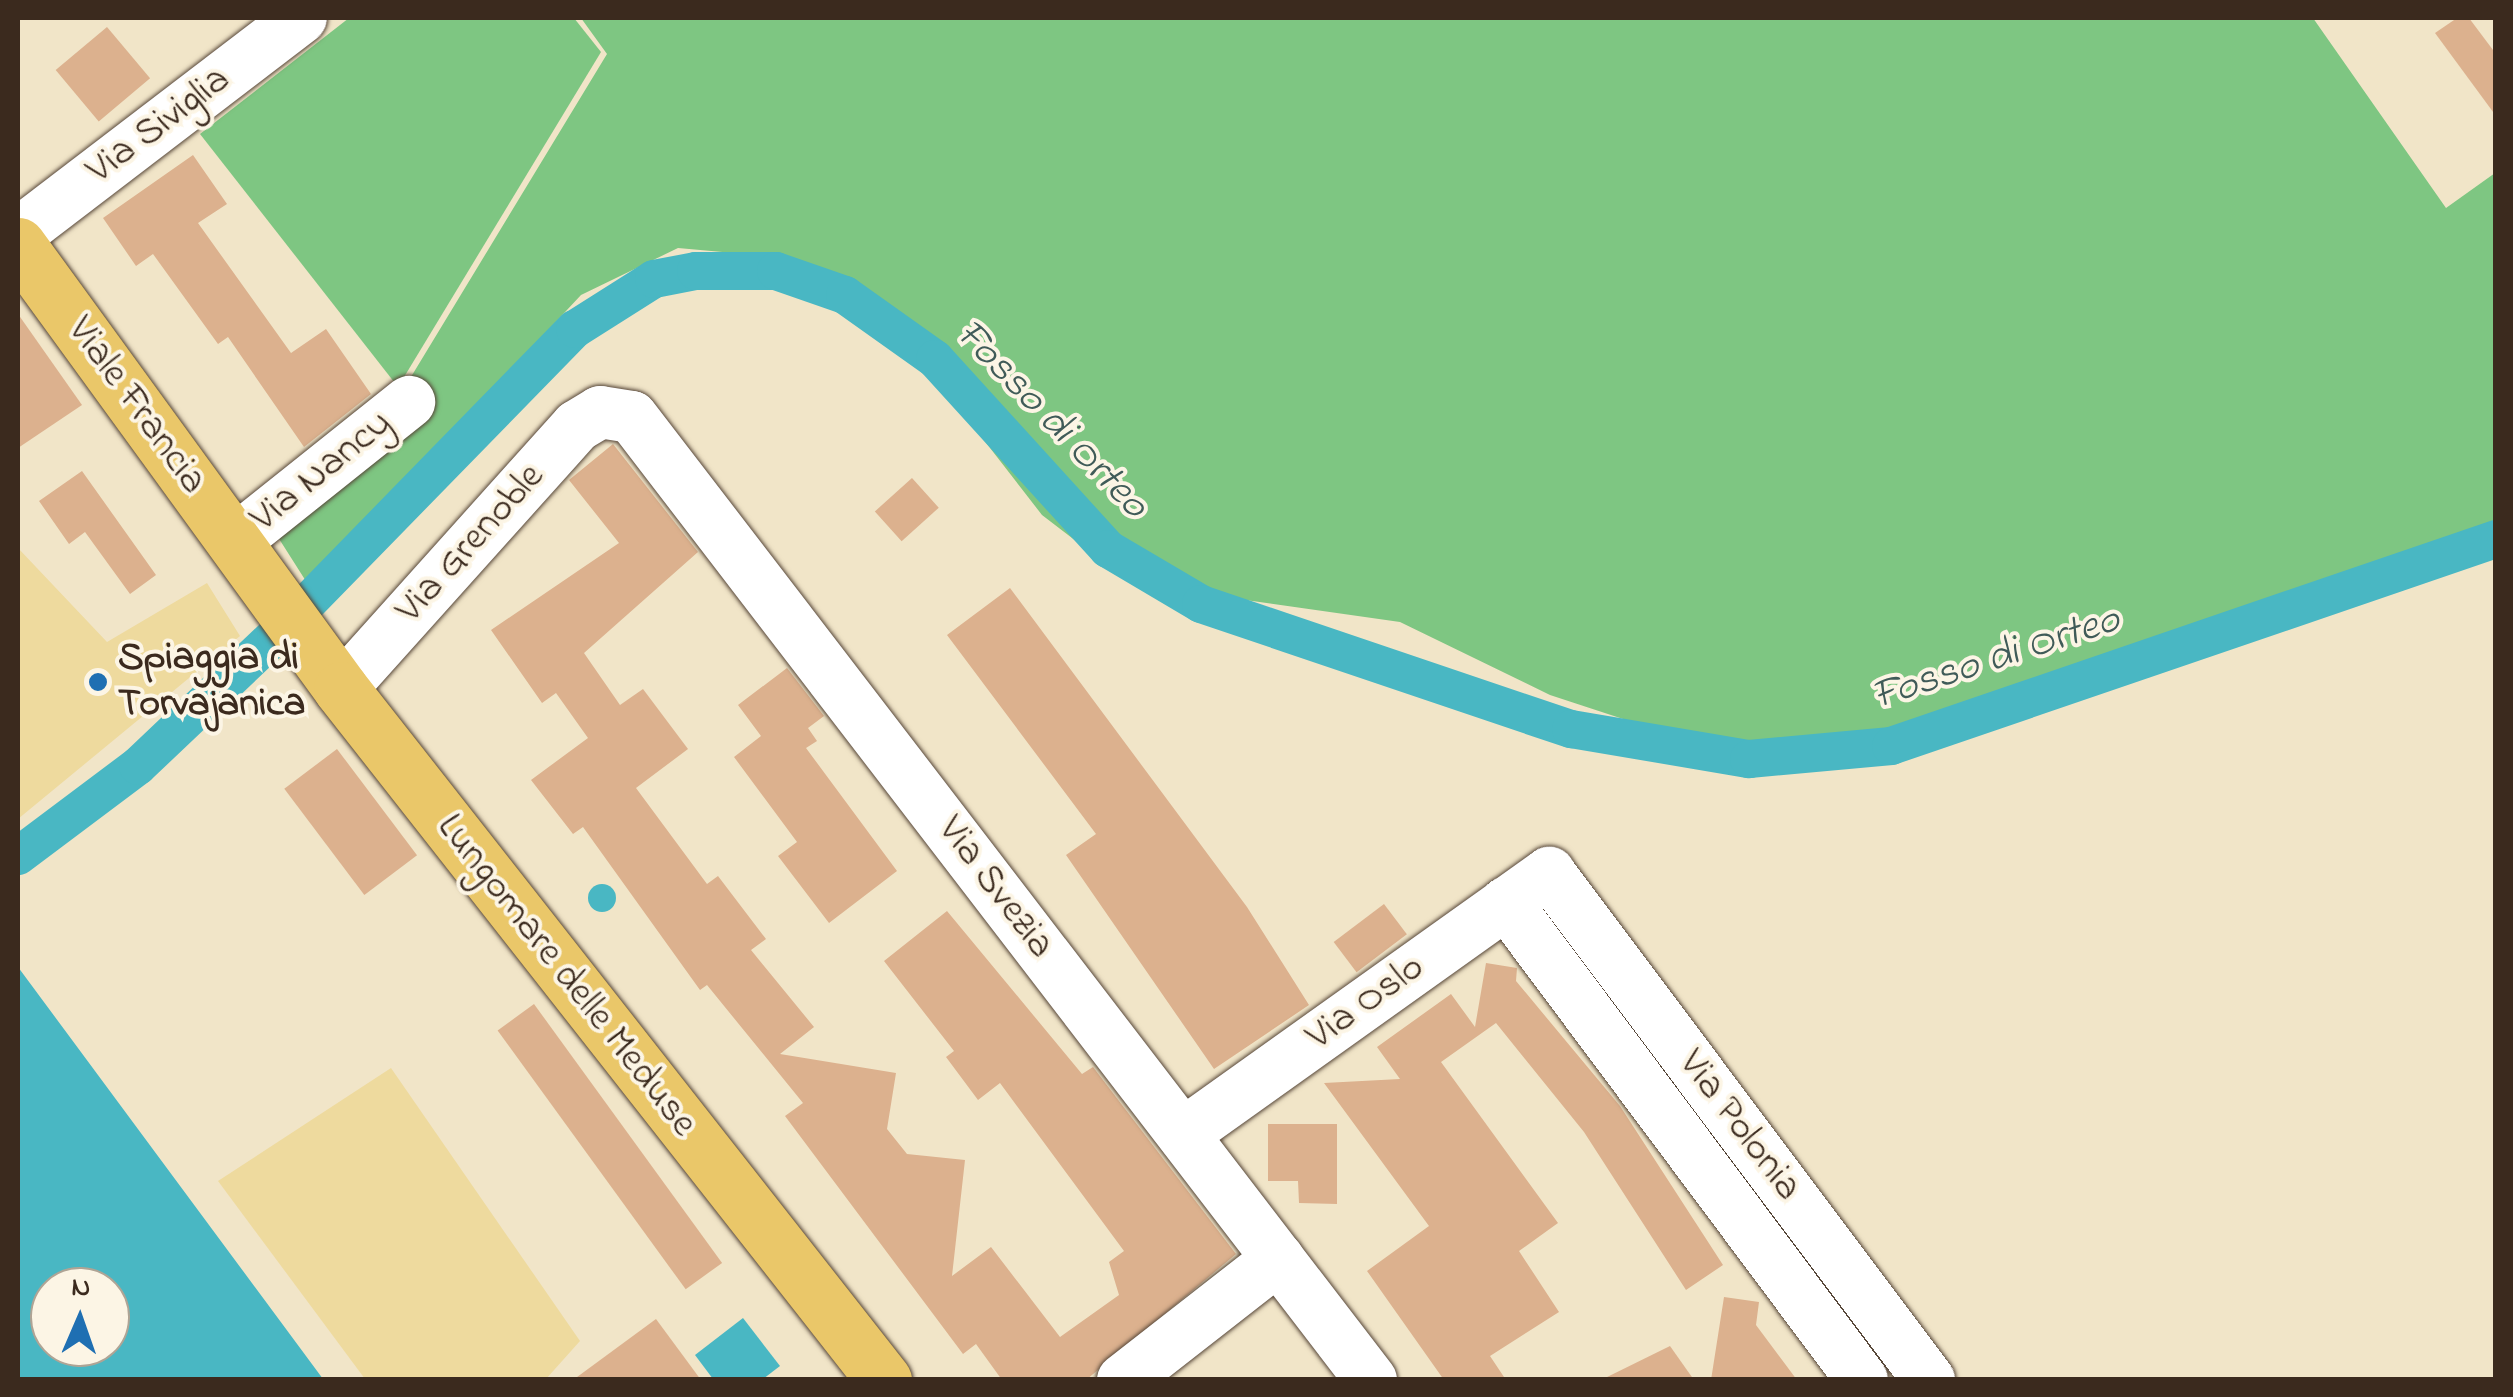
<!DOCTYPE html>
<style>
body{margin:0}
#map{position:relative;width:2513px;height:1397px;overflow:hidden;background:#f1e5c8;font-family:"Indie Flower",sans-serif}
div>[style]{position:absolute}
.green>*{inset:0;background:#7ec682}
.sand>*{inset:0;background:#eeda9e}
.water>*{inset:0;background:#49b7c3}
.round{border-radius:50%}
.canal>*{height:38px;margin:-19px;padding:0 19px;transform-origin:19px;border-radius:19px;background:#49b7c3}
.building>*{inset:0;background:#dcb18e;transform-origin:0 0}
.roads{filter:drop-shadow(0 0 2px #564638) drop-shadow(0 0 2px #564638)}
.minor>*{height:52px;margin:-26px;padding:0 26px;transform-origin:26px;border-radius:26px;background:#fff}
.major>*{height:55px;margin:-27.5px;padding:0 27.5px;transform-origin:27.5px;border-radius:27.5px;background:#eac769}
.dots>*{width:28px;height:28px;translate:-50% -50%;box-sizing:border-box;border:5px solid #fcf5e5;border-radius:50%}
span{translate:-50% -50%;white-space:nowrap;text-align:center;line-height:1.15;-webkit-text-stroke:8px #fcf5e5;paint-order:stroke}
.street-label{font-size:40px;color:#3b2a1e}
.poi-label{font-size:40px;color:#3b2a1e;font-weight:700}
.left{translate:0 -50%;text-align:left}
.water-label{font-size:42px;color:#405b58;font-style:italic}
.frame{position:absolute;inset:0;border:20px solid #3b2a1e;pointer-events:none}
.north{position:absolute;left:30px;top:1267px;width:100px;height:100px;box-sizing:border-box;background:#fcf5e5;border:2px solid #afa495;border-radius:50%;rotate:2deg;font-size:28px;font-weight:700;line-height:40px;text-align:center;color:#3b2a1e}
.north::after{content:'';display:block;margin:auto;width:35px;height:45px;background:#1f6fb2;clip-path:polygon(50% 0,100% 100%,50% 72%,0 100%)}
</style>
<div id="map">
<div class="green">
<i style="clip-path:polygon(349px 18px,574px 18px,601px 52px,398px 387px,200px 134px)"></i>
<i style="clip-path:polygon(581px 18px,2313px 18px,2446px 208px,2495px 173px,2495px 521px,2394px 565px,2318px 613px,2121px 684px,1986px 705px,1881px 738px,1779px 747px,1681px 738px,1550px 695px,1400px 622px,1132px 584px,1042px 515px,914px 350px,863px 304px,789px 258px,678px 248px,581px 295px,309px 586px,269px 523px,400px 395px,607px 54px)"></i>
</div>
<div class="sand">
<i style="clip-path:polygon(18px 548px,107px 642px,207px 583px,240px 636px,18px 819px)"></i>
<i style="clip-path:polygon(391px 1068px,580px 1341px,546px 1379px,365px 1379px,218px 1181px)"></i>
</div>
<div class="water">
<i class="round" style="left:588px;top:884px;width:28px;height:28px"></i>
<i style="clip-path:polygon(evenodd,18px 967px,323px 1379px,18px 1379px,18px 967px,50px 1287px,110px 1287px,110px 1347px,50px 1347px,50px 1287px)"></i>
<i style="clip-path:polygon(743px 1318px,780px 1366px,763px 1379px,713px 1379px,695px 1355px)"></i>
</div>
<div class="canal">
<i style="left:18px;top:856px;width:150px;rotate:-36.9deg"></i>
<i style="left:138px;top:766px;width:190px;rotate:-43.5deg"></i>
<i style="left:276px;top:635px;width:428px;rotate:-45.7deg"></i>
<i style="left:575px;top:329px;width:93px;rotate:-32.3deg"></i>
<i style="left:654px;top:279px;width:43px;rotate:-10.8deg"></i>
<i style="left:696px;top:271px;width:80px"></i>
<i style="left:776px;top:271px;width:73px;rotate:19.2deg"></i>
<i style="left:845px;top:295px;width:110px;rotate:35.4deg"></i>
<i style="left:935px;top:359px;width:257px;rotate:47.7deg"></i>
<i style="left:1108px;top:549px;width:108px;rotate:30.6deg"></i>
<i style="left:1201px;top:604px;width:391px;rotate:18.7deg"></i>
<i style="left:1571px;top:729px;width:181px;rotate:9.6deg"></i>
<i style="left:1749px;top:759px;width:143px;rotate:-5.2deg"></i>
<i style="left:1891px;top:746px;width:639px;rotate:-18.89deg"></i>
</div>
<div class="building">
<i style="clip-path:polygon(2457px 18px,2469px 18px,2496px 54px,2496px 116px,2435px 33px)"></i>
<i style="left:107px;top:27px;width:67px;height:67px;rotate:50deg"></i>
<i style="clip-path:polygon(193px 155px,227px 204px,198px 223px,291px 353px,326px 329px,371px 394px,304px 447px,228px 337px,218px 344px,153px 254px,136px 266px,103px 218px)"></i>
<i style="clip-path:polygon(18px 314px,82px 405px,18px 448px)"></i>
<i style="clip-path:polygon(613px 444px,698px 552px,584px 653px,620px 705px,643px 689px,688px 749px,636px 788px,707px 884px,718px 876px,766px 939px,751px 950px,814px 1027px,780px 1054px,896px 1073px,887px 1129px,907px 1154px,965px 1160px,952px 1276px,991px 1247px,1060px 1337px,1119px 1295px,1109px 1262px,1124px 1251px,1000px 1083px,978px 1100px,946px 1057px,954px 1051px,884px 961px,947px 911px,1082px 1074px,1093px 1067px,1236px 1254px,1086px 1380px,1002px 1380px,976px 1344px,963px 1354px,785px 1116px,803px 1103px,707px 985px,700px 990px,583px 827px,573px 834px,531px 780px,588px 738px,556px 693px,542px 703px,491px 630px,619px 543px,569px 480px)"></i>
<i style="clip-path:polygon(82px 471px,156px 575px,130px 594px,85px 532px,69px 544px,39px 501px)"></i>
<i style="left:912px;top:478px;width:40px;height:50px;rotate:48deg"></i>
<i style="clip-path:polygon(1010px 588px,1247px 907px,1309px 1005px,1214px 1069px,1066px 855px,1096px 834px,947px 635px)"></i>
<i style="clip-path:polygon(787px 668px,824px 716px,808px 728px,817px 741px,806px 748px,897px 871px,829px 923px,778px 856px,797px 842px,734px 757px,761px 736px,738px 705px)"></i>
<i style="left:337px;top:749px;width:133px;height:66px;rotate:53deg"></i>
<i style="left:1384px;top:904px;width:38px;height:63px;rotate:53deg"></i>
<i style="clip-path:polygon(1486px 963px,1517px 968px,1516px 981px,1620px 1106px,1723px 1265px,1686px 1290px,1584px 1132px,1496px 1023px,1441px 1062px,1558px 1223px,1519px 1251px,1559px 1312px,1490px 1356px,1506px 1380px,1444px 1380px,1367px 1271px,1429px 1226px,1324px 1083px,1400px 1079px,1377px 1047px,1451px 994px,1475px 1027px)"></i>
<i style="left:534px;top:1004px;width:320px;height:45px;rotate:54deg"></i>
<i style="clip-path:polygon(1268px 1124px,1337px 1124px,1337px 1204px,1299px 1203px,1298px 1181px,1268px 1181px)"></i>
<i style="clip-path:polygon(1724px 1297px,1759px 1302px,1756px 1325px,1797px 1380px,1711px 1380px)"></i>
<i style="clip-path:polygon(656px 1319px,701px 1380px,573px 1380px)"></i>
<i style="clip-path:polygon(1670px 1346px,1694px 1380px,1601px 1380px)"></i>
</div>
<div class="roads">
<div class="minor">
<i style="left:18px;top:234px;width:356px;rotate:-37.4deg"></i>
<i style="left:235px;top:541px;width:223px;rotate:-38.6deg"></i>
<i style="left:341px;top:689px;width:353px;rotate:-48.1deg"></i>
<i style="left:577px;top:426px;width:27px;rotate:-31deg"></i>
<i style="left:600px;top:412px;width:32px;rotate:9deg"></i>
<i style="left:632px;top:417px;width:1214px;rotate:52.5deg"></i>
<i style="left:1506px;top:903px;width:595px;rotate:53.26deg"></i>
<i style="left:1183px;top:1134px;width:450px;rotate:-35.5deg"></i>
<i style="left:1549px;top:873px;width:634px;rotate:53.15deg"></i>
<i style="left:1123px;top:1380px;width:197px;rotate:-38deg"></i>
</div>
<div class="major">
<i style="left:18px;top:245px;width:549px;rotate:53.96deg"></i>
<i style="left:341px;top:689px;width:879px;rotate:51.84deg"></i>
</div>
</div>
<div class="dots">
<i style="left:98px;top:682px;background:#1f6fb2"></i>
</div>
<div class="street-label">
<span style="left:159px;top:126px;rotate:-37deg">Via Siviglia</span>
<span style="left:136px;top:406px;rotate:54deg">Viale Francia</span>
<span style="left:322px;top:472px;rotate:-39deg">Via Nancy</span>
<span style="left:471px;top:544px;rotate:-48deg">Via Grenoble</span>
<span style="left:995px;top:888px;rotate:53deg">Via Svezia</span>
<span style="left:566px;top:976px;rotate:52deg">Lungomare delle Meduse</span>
<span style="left:1366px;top:1003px;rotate:-36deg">Via Oslo</span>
<span style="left:1739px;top:1126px;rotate:53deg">Via Polonia</span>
</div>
<div class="poi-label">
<span class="left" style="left:118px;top:682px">Spiaggia di<br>Torvajanica</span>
</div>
<div class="water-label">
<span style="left:1051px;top:420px;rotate:46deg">Fosso di Orteo</span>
<span style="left:1996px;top:659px;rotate:-18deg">Fosso di Orteo</span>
</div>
<div class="frame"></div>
<div class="north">N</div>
</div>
